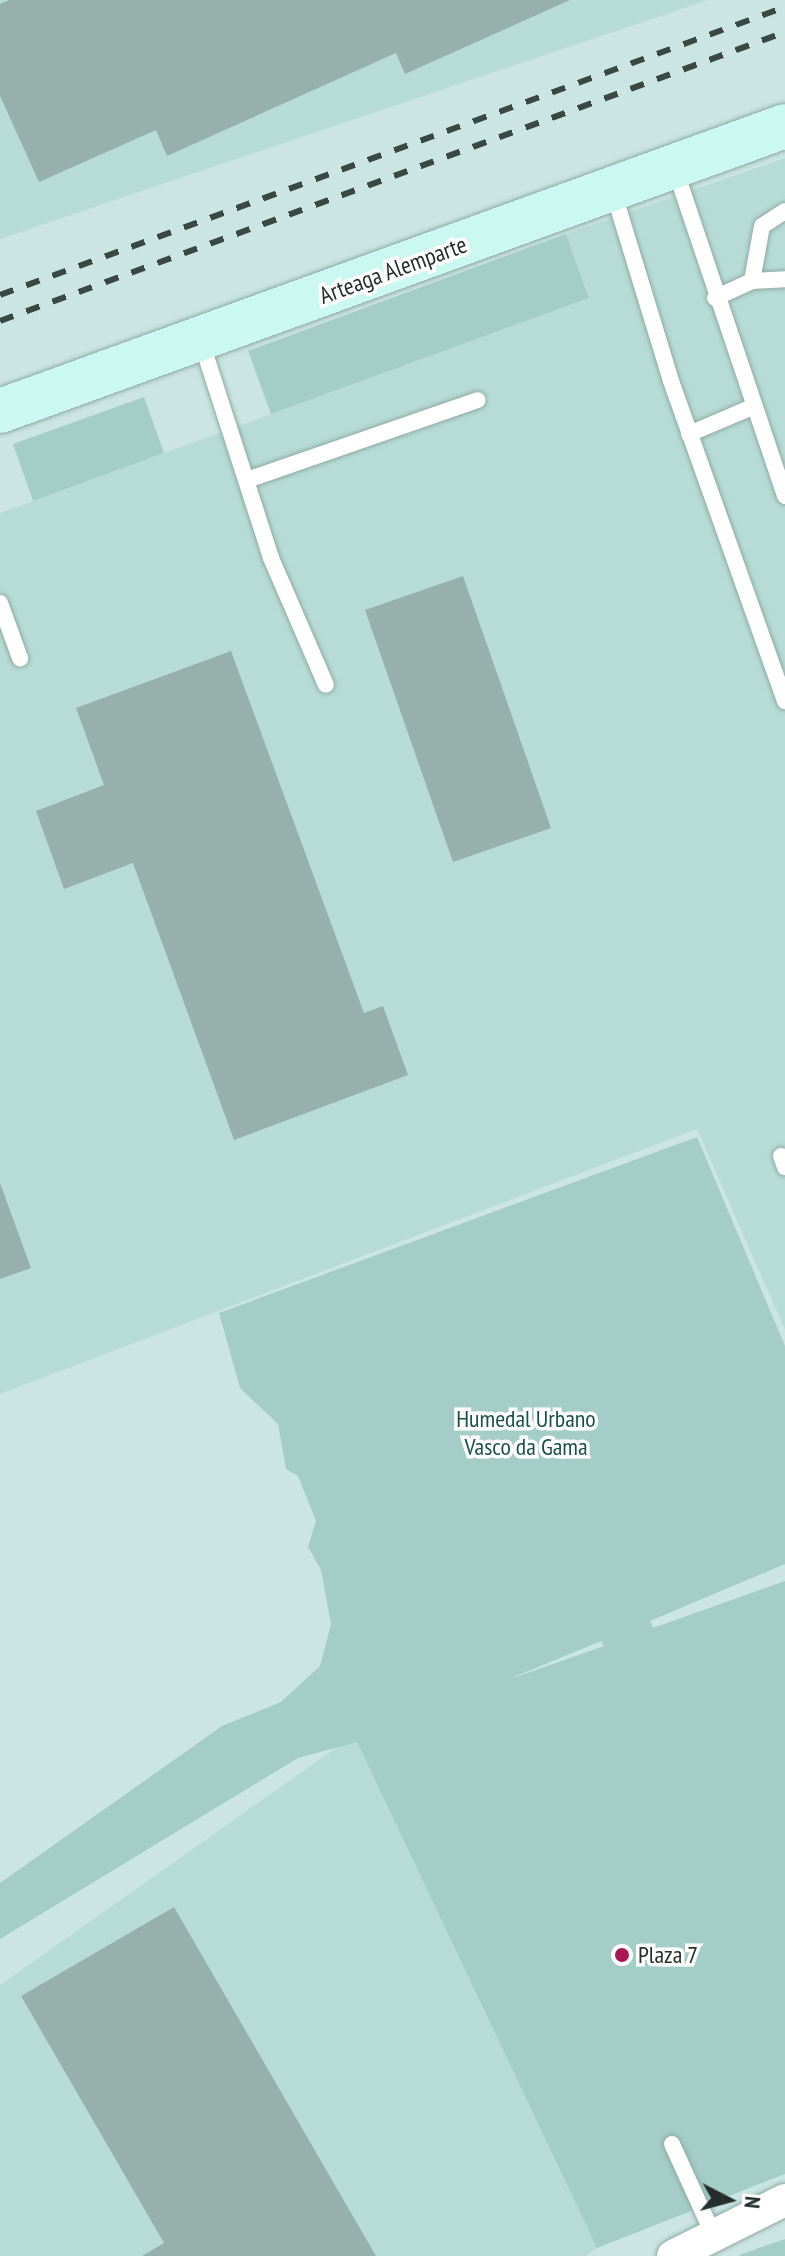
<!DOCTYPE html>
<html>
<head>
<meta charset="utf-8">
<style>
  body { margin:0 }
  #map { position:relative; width:785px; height:2256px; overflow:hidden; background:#cbe6e2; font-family:"PT Sans Narrow",sans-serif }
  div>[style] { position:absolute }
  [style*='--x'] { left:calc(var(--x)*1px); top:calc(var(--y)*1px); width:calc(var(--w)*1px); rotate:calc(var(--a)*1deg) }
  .built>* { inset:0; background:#b7dcd6 }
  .green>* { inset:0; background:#a3cdc6 }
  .building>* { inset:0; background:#96b1ac }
  .roads { filter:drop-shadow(0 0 2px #8faaa5) drop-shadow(0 0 2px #8faaa5) }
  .lane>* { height:16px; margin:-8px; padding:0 8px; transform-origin:8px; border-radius:8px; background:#fff }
  .street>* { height:32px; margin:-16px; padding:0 16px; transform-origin:16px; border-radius:16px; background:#fff }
  .secondary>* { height:44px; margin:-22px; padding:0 22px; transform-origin:22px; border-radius:22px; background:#ccf8f2 }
  .rail>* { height:6px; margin-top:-3px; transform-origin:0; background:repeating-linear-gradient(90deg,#3a4845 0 14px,transparent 0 28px) }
  .dots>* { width:22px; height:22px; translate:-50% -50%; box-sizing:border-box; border:4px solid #fff; border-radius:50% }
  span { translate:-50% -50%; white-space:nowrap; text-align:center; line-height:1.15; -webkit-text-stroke:7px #fff; paint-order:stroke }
  .street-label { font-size:24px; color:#242f2d }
  .park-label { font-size:24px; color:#19514a }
  .poi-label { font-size:24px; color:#242f2d }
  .left { translate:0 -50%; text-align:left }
  .north { position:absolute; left:689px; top:2160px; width:80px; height:80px; -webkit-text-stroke:6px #fff; paint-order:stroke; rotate:96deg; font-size:22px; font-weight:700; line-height:32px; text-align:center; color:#242f2d }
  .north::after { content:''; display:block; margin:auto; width:28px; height:36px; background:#242f2d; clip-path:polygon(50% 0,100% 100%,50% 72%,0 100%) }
</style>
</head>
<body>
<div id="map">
  <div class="built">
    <div style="clip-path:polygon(0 0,708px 0,0 239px)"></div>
    <div style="clip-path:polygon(785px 158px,785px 1330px,697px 1129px,0 1394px,0 513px,589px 298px,566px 234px)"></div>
    <div style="clip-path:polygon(354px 1735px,597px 2248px,586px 2256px,0 2256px,0 1985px)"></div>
  </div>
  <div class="green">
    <div style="clip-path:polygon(566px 234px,589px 298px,271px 414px,248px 351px)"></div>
    <div style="clip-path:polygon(144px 397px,164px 453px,33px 501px,13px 444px)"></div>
    <div style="clip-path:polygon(evenodd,697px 1137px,785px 1346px,785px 1564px,650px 1621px,653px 1628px,785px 1581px,785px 2174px,597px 2248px,357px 1742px,298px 1758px,0 1939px,0 1883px,222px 1726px,281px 1702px,320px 1666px,331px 1624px,321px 1570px,308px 1547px,316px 1521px,298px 1476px,286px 1469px,278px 1424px,240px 1388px,219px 1313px,697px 1137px,601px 1641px,604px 1646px,513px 1678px,514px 1677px,601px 1641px)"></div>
    <div style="clip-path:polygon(785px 2239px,785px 2256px,739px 2256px,742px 2254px)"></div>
  </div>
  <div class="building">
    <div style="clip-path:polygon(9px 0,570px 0,405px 74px,396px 53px,167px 156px,156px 130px,39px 182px,0 96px,0 4px)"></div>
    <div style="clip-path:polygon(463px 576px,551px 828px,453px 862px,365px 610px)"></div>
    <div style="clip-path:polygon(231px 651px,364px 1013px,383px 1006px,408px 1075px,234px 1140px,133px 863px,64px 889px,36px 811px,104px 785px,76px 708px)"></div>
    <div style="clip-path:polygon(0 1183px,31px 1268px,0 1279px)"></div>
    <div style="clip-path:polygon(174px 1907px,376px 2256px,142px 2256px,164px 2243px,21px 1996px)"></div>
  </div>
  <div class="roads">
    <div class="lane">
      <div style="--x:675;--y:169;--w:345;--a:71.4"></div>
      <div style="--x:613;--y:191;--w:199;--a:73"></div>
      <div style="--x:671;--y:381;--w:340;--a:70.4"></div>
      <div style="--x:752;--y:281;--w:56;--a:-79.7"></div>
      <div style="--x:762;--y:226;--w:27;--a:-33"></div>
      <div style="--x:715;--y:298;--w:41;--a:-24.7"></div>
      <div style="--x:752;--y:281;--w:33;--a:-3"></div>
      <div style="--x:201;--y:341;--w:228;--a:72.1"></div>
      <div style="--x:271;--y:558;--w:138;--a:66.6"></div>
      <div style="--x:689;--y:434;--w:66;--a:-23.1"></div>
      <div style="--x:247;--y:480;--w:244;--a:-19.1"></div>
      <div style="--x:0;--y:603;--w:59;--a:70"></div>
      <div style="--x:781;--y:1156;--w:12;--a:70"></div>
      <div style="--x:672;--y:2144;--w:99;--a:65.5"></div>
    </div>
    <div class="street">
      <div style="--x:673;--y:2256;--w:125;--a:-26.6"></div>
    </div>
    <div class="secondary">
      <div style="--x:0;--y:411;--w:835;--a:-19.95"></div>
    </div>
  </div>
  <div class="rail">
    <div style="--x:0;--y:295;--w:836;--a:-20.15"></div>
    <div style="--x:0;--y:321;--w:837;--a:-20.21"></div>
  </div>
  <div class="dots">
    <div style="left:622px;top:1955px;background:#a91853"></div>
  </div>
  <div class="street-label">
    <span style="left:393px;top:270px;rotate:-20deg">Arteaga Alemparte</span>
  </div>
  <div class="park-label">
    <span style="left:526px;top:1433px">Humedal Urbano<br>Vasco da Gama</span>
  </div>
  <div class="poi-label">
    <span class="left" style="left:638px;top:1955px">Plaza 7</span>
  </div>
  <div class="north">N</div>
</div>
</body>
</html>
